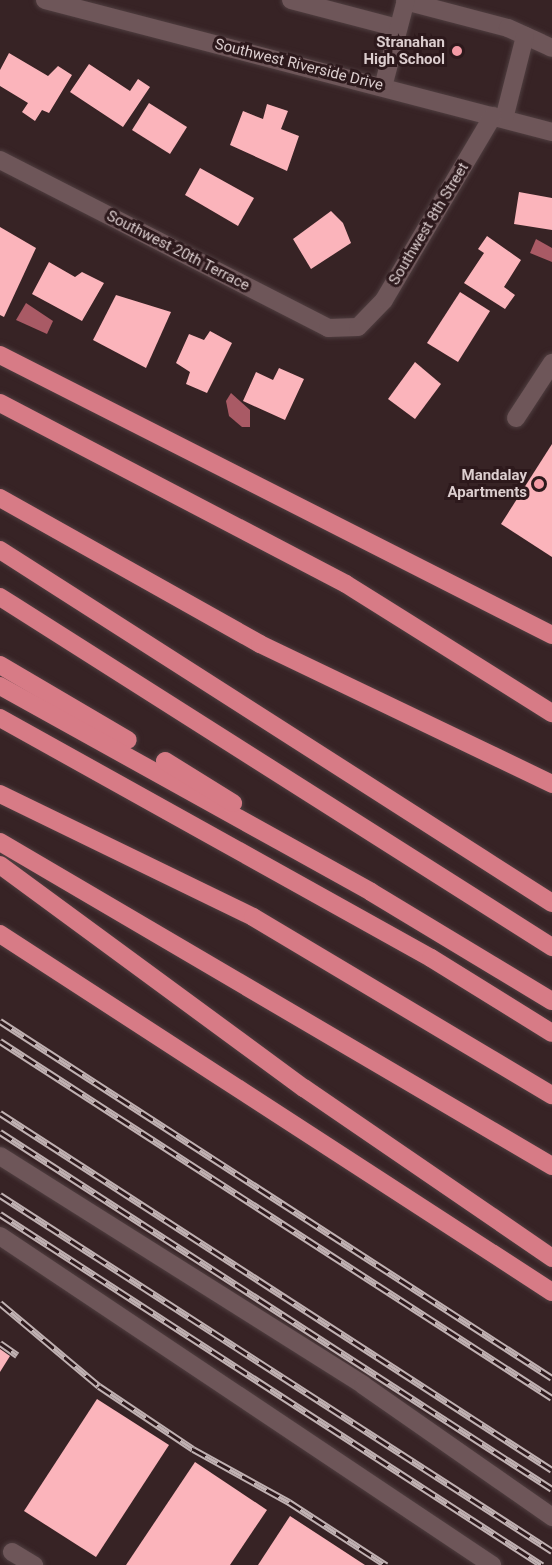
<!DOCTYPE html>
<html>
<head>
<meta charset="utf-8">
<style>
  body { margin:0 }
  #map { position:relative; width:552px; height:1565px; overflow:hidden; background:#372325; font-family:Roboto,sans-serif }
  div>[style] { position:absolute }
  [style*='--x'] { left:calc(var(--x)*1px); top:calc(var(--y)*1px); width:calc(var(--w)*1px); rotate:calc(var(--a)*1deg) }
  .water>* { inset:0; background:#a95a65 }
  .building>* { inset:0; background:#fbb4bb }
  .roads { filter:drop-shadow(0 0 2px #4f3e40) drop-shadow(0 0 2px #4f3e40) }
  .minor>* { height:18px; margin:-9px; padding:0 9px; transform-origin:9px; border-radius:9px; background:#6e5659 }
  .highway>* { height:18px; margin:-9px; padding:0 9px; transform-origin:9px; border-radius:9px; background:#d77b86 }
  .rail>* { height:7px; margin-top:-3.5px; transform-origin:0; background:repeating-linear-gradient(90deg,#2d191c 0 14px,#c0b1b2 0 28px); box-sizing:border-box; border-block:2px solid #c0b1b2 }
  .dots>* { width:16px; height:16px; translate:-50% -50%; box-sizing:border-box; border:3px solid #2d191c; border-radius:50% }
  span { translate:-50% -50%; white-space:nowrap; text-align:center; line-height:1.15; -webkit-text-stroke:6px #2d191c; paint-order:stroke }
  .poi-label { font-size:15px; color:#dccecf; font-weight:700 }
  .right { translate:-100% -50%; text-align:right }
  .street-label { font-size:15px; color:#dccecf }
</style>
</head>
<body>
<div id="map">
  <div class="water">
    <div style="clip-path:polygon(536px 239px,552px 248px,552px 262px,530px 253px)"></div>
    <div style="clip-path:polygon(26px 303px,53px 321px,47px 334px,16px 320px)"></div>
    <div style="clip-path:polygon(231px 393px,250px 410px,250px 427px,242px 427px,229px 416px,226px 401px)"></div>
  </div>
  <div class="building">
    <div style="clip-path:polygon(9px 53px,48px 76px,58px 66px,72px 75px,49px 113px,42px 110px,35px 121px,22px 112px,28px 103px,0 86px,0 70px)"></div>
    <div style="clip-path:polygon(89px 64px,130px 91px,138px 79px,150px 87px,123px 127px,70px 92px)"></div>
    <div style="clip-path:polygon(149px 103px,187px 127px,170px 154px,132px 130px)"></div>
    <div style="clip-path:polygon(267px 104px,288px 111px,281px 129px,299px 136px,287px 171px,230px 145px,243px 111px,263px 119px)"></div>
    <div style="clip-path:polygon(200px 168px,254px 198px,238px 226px,185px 195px)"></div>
    <div style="clip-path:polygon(519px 192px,552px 198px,552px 230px,514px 224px)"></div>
    <div style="clip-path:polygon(331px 211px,343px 223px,351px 243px,311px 269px,293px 239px)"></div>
    <div style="clip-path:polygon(0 227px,36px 248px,4px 317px,0 315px)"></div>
    <div style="clip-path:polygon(487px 236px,521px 260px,504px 287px,515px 295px,505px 309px,464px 283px,484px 253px,478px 249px)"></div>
    <div style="clip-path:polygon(49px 262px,75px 277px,82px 272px,104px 283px,82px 321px,32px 294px)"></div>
    <div style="clip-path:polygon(460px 292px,490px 311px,458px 362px,427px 343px)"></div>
    <div style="clip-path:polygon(116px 295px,171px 312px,146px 368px,93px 340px)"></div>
    <div style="clip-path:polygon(210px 331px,232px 343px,207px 393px,186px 384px,190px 372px,176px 363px,189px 334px,204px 340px)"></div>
    <div style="clip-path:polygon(415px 362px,441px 384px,415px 419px,388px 399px)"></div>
    <div style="clip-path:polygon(279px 368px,304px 379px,285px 420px,243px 401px,256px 372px,273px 380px)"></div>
    <div style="clip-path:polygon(552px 444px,552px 557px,501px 524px)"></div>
    <div style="clip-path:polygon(0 1349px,10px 1356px,0 1372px)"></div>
    <div style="clip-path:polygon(97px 1399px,169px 1445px,96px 1557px,24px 1511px)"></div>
    <div style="clip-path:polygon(195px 1462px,267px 1510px,230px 1565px,126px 1565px)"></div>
    <div style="clip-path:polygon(290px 1516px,365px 1565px,258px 1565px)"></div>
  </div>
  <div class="roads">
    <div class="minor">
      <div style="--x:45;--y:0;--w:524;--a:14.59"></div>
      <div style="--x:291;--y:0;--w:111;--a:14.7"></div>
      <div style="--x:405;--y:1;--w:106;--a:14.7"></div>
      <div style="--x:508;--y:28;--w:48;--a:24.4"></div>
      <div style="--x:383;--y:87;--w:90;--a:-75.2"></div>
      <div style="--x:504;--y:119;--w:86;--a:-75.8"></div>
      <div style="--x:0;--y:160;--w:369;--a:27.1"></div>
      <div style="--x:328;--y:328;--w:30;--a:-2"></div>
      <div style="--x:358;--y:327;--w:37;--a:-46"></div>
      <div style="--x:384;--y:300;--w:214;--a:-59.4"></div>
      <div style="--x:516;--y:418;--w:66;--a:-56.8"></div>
      <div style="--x:0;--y:1156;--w:429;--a:32.2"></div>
      <div style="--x:363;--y:1385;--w:231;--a:34.9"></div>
      <div style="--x:0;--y:1236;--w:592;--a:33.77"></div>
      <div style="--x:12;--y:1552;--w:26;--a:31"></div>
    </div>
    <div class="highway">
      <div style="--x:0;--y:355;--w:619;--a:26.9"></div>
      <div style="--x:0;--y:403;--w:390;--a:27.6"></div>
      <div style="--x:346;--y:584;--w:243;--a:32.1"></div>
      <div style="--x:0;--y:498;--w:298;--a:29.3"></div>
      <div style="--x:260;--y:644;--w:324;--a:25.6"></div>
      <div style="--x:0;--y:550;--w:655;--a:32.6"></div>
      <div style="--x:0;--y:597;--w:654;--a:32.38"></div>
      <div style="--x:0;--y:665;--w:148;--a:30.4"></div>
      <div style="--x:0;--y:686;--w:424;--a:29"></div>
      <div style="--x:371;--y:892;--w:211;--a:31.1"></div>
      <div style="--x:0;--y:718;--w:493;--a:29.1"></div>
      <div style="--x:431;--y:958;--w:142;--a:31.8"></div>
      <div style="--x:165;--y:761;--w:80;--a:31.7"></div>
      <div style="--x:0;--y:794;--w:281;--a:25.9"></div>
      <div style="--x:253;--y:917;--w:348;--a:30.8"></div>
      <div style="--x:0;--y:842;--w:640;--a:30.41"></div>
      <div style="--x:0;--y:865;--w:377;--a:36.3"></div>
      <div style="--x:304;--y:1088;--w:301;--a:34.4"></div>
      <div style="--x:0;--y:934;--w:658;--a:32.97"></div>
    </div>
  </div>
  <div class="rail">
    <div style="--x:0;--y:1021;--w:657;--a:32.89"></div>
    <div style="--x:0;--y:1041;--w:657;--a:32.89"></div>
    <div style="--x:0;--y:1113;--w:657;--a:32.89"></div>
    <div style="--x:0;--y:1132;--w:657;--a:32.89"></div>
    <div style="--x:0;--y:1195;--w:657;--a:32.82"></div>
    <div style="--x:0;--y:1214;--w:646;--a:32.93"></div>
    <div style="--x:0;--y:1303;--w:129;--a:40"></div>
    <div style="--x:99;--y:1386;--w:113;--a:33.8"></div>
    <div style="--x:193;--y:1449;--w:110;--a:28.9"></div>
    <div style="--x:289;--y:1502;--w:116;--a:33"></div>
    <div style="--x:0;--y:1343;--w:21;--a:35"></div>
  </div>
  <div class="dots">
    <div style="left:457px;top:51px;background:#f49aa5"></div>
    <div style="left:539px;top:484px;background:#f49aa5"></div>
  </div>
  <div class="poi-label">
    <span class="right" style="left:445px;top:51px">Stranahan<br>High School</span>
    <span class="right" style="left:527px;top:484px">Mandalay<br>Apartments</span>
  </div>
  <div class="street-label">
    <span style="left:299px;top:65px;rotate:14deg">Southwest Riverside Drive</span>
    <span style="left:429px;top:224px;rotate:-59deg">Southwest 8th Street</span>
    <span style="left:178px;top:251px;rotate:27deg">Southwest 20th Terrace</span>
  </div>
</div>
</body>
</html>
